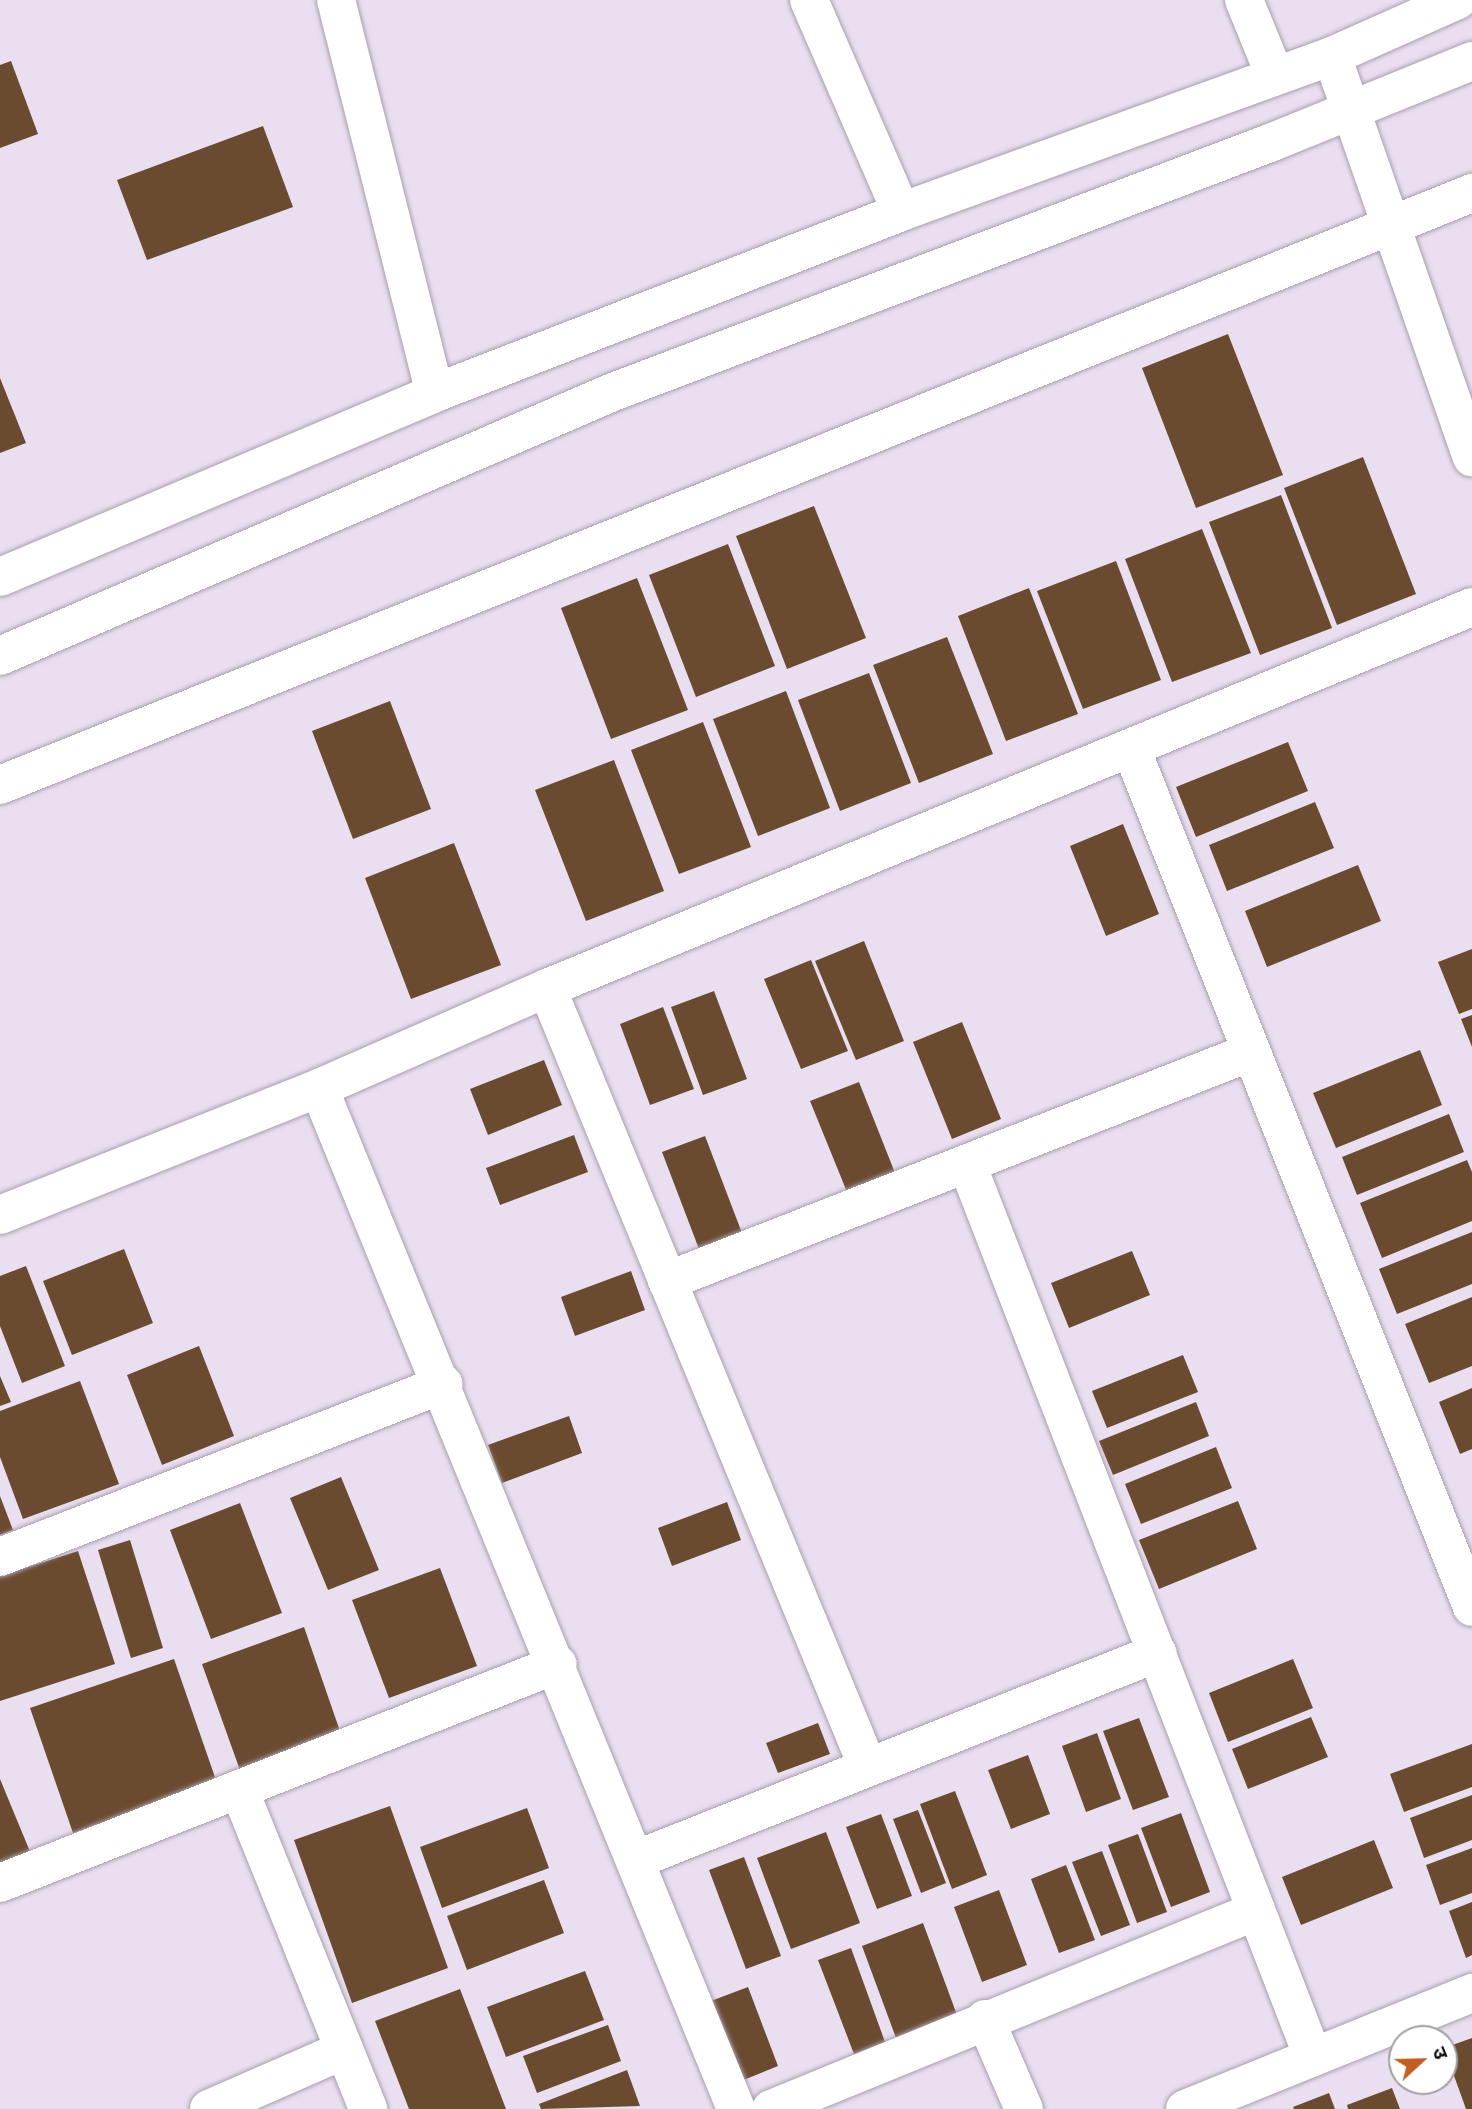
<!DOCTYPE html>
<html>
<head>
<meta charset="utf-8">
<style>
  body { margin:0 }
  #map { position:relative; width:1472px; height:2109px; overflow:hidden; background:#eadff0; font-family:"Public Sans","Noto Sans Devanagari",sans-serif }
  div>[style] { position:absolute }
  [style*='--x'] { left:calc(var(--x)*1px); top:calc(var(--y)*1px); width:calc(var(--w)*1px); rotate:calc(var(--a)*1deg) }
  .building>* { inset:0; background:#6b4b30 }
  .roads { filter:drop-shadow(0 0 2px #a89eae) drop-shadow(0 0 2px #a89eae) }
  .minor>* { height:38px; margin:-19px; padding:0 19px; transform-origin:19px; border-radius:19px; background:#fff }
  span { translate:-50% -50%; white-space:nowrap; text-align:center; line-height:1.15; -webkit-text-stroke:7px #fff; paint-order:stroke }
  .north { position:absolute; left:1388px; top:2025px; width:70px; height:70px; box-sizing:border-box; background:#fff; border:2px solid #a19fa1; border-radius:50%; rotate:68deg; font-size:19px; font-weight:700; line-height:28px; text-align:center; color:#130f15 }
  .north::after { content:''; display:block; margin:auto; width:24px; height:32px; background:#c05e23; clip-path:polygon(50% 0,100% 100%,50% 72%,0 100%) }
</style>
</head>
<body>
<div id="map">
  <div class="building">
    <div style="clip-path:polygon(11px 61px,38px 134px,0 148px,0 65px)"></div>
    <div style="clip-path:polygon(263px 126px,293px 207px,147px 260px,117px 180px)"></div>
    <div style="clip-path:polygon(1228px 334px,1283px 475px,1196px 508px,1142px 368px)"></div>
    <div style="clip-path:polygon(0 378px,26px 443px,0 453px)"></div>
    <div style="clip-path:polygon(1363px 457px,1416px 594px,1337px 625px,1284px 488px)"></div>
    <div style="clip-path:polygon(1281px 495px,1332px 628px,1260px 655px,1209px 522px)"></div>
    <div style="clip-path:polygon(814px 506px,866px 638px,787px 669px,736px 536px)"></div>
    <div style="clip-path:polygon(1202px 529px,1251px 653px,1172px 682px,1125px 559px)"></div>
    <div style="clip-path:polygon(728px 544px,775px 666px,696px 697px,649px 575px)"></div>
    <div style="clip-path:polygon(1116px 561px,1161px 680px,1083px 709px,1037px 591px)"></div>
    <div style="clip-path:polygon(637px 578px,688px 710px,611px 739px,561px 608px)"></div>
    <div style="clip-path:polygon(1029px 588px,1078px 714px,1006px 741px,958px 616px)"></div>
    <div style="clip-path:polygon(947px 637px,993px 754px,919px 783px,873px 665px)"></div>
    <div style="clip-path:polygon(869px 673px,911px 783px,840px 811px,798px 700px)"></div>
    <div style="clip-path:polygon(786px 691px,830px 808px,758px 836px,713px 719px)"></div>
    <div style="clip-path:polygon(390px 701px,431px 809px,353px 839px,312px 731px)"></div>
    <div style="clip-path:polygon(703px 722px,751px 847px,679px 874px,631px 750px)"></div>
    <div style="clip-path:polygon(1288px 742px,1308px 791px,1196px 837px,1176px 787px)"></div>
    <div style="clip-path:polygon(614px 760px,664px 891px,586px 921px,535px 790px)"></div>
    <div style="clip-path:polygon(1315px 802px,1334px 848px,1227px 891px,1209px 845px)"></div>
    <div style="clip-path:polygon(1123px 824px,1159px 914px,1106px 936px,1070px 846px)"></div>
    <div style="clip-path:polygon(454px 843px,501px 965px,411px 999px,365px 878px)"></div>
    <div style="clip-path:polygon(1358px 865px,1381px 921px,1267px 967px,1245px 911px)"></div>
    <div style="clip-path:polygon(864px 941px,904px 1041px,856px 1060px,815px 961px)"></div>
    <div style="clip-path:polygon(1472px 949px,1472px 1009px,1459px 1014px,1438px 962px)"></div>
    <div style="clip-path:polygon(811px 960px,848px 1051px,801px 1069px,764px 979px)"></div>
    <div style="clip-path:polygon(714px 991px,747px 1079px,703px 1095px,671px 1007px)"></div>
    <div style="clip-path:polygon(663px 1007px,694px 1089px,650px 1105px,620px 1024px)"></div>
    <div style="clip-path:polygon(1472px 1015px,1472px 1047px,1461px 1019px)"></div>
    <div style="clip-path:polygon(962px 1022px,1001px 1119px,952px 1139px,913px 1042px)"></div>
    <div style="clip-path:polygon(1420px 1050px,1442px 1105px,1336px 1148px,1313px 1093px)"></div>
    <div style="clip-path:polygon(544px 1060px,562px 1105px,488px 1135px,470px 1089px)"></div>
    <div style="clip-path:polygon(859px 1082px,897px 1178px,849px 1197px,810px 1101px)"></div>
    <div style="clip-path:polygon(1449px 1114px,1464px 1152px,1357px 1195px,1342px 1157px)"></div>
    <div style="clip-path:polygon(574px 1135px,588px 1172px,500px 1205px,486px 1168px)"></div>
    <div style="clip-path:polygon(705px 1136px,742px 1233px,699px 1249px,662px 1152px)"></div>
    <div style="clip-path:polygon(1467px 1160px,1472px 1172px,1472px 1221px,1382px 1258px,1360px 1203px)"></div>
    <div style="clip-path:polygon(1472px 1232px,1472px 1284px,1397px 1314px,1379px 1269px)"></div>
    <div style="clip-path:polygon(124px 1249px,153px 1323px,72px 1355px,43px 1281px)"></div>
    <div style="clip-path:polygon(1132px 1251px,1150px 1295px,1069px 1328px,1051px 1283px)"></div>
    <div style="clip-path:polygon(26px 1266px,65px 1366px,22px 1383px,0 1326px,0 1276px)"></div>
    <div style="clip-path:polygon(631px 1271px,645px 1310px,575px 1336px,561px 1297px)"></div>
    <div style="clip-path:polygon(1472px 1297px,1472px 1366px,1429px 1383px,1405px 1324px)"></div>
    <div style="clip-path:polygon(199px 1346px,234px 1436px,162px 1465px,127px 1375px)"></div>
    <div style="clip-path:polygon(1183px 1355px,1198px 1392px,1107px 1428px,1092px 1391px)"></div>
    <div style="clip-path:polygon(0 1376px,11px 1402px,0 1406px)"></div>
    <div style="clip-path:polygon(80px 1381px,119px 1484px,23px 1519px,0 1457px,0 1411px)"></div>
    <div style="clip-path:polygon(1472px 1388px,1472px 1449px,1460px 1454px,1439px 1402px)"></div>
    <div style="clip-path:polygon(1196px 1402px,1209px 1436px,1113px 1475px,1099px 1441px)"></div>
    <div style="clip-path:polygon(569px 1416px,582px 1453px,502px 1483px,488px 1445px)"></div>
    <div style="clip-path:polygon(1216px 1447px,1232px 1488px,1141px 1524px,1125px 1484px)"></div>
    <div style="clip-path:polygon(341px 1477px,379px 1570px,328px 1590px,290px 1498px)"></div>
    <div style="clip-path:polygon(0 1496px,13px 1530px,0 1535px)"></div>
    <div style="clip-path:polygon(1238px 1501px,1257px 1549px,1159px 1589px,1139px 1540px)"></div>
    <div style="clip-path:polygon(727px 1502px,741px 1540px,672px 1566px,658px 1528px)"></div>
    <div style="clip-path:polygon(240px 1503px,282px 1613px,211px 1639px,170px 1530px)"></div>
    <div style="clip-path:polygon(130px 1540px,163px 1648px,131px 1658px,98px 1550px)"></div>
    <div style="clip-path:polygon(78px 1551px,115px 1664px,0 1701px,0 1576px)"></div>
    <div style="clip-path:polygon(440px 1568px,477px 1666px,389px 1698px,352px 1600px)"></div>
    <div style="clip-path:polygon(304px 1627px,342px 1737px,241px 1773px,202px 1664px)"></div>
    <div style="clip-path:polygon(174px 1659px,217px 1783px,73px 1833px,30px 1708px)"></div>
    <div style="clip-path:polygon(1293px 1659px,1313px 1708px,1228px 1742px,1209px 1693px)"></div>
    <div style="clip-path:polygon(1311px 1717px,1328px 1757px,1248px 1789px,1232px 1749px)"></div>
    <div style="clip-path:polygon(1139px 1718px,1169px 1797px,1133px 1810px,1103px 1731px)"></div>
    <div style="clip-path:polygon(818px 1723px,830px 1754px,778px 1773px,766px 1743px)"></div>
    <div style="clip-path:polygon(1097px 1733px,1121px 1799px,1086px 1812px,1062px 1746px)"></div>
    <div style="clip-path:polygon(1472px 1744px,1472px 1787px,1404px 1812px,1390px 1774px)"></div>
    <div style="clip-path:polygon(1028px 1755px,1050px 1814px,1011px 1829px,988px 1770px)"></div>
    <div style="clip-path:polygon(0 1779px,31px 1854px,0 1866px)"></div>
    <div style="clip-path:polygon(955px 1791px,987px 1875px,952px 1889px,920px 1804px)"></div>
    <div style="clip-path:polygon(1472px 1795px,1472px 1840px,1424px 1858px,1410px 1818px)"></div>
    <div style="clip-path:polygon(390px 1806px,448px 1968px,352px 2003px,294px 1840px)"></div>
    <div style="clip-path:polygon(527px 1808px,549px 1868px,442px 1908px,420px 1847px)"></div>
    <div style="clip-path:polygon(918px 1810px,946px 1883px,921px 1893px,893px 1819px)"></div>
    <div style="clip-path:polygon(1181px 1813px,1210px 1892px,1171px 1907px,1141px 1828px)"></div>
    <div style="clip-path:polygon(881px 1814px,912px 1896px,877px 1909px,846px 1827px)"></div>
    <div style="clip-path:polygon(826px 1832px,860px 1923px,791px 1949px,757px 1858px)"></div>
    <div style="clip-path:polygon(1138px 1834px,1167px 1912px,1137px 1923px,1108px 1845px)"></div>
    <div style="clip-path:polygon(1374px 1840px,1393px 1888px,1301px 1925px,1282px 1877px)"></div>
    <div style="clip-path:polygon(1472px 1848px,1472px 1893px,1440px 1905px,1426px 1865px)"></div>
    <div style="clip-path:polygon(1102px 1851px,1130px 1925px,1101px 1936px,1072px 1862px)"></div>
    <div style="clip-path:polygon(744px 1857px,781px 1956px,746px 1969px,709px 1870px)"></div>
    <div style="clip-path:polygon(1066px 1865px,1095px 1940px,1059px 1953px,1031px 1879px)"></div>
    <div style="clip-path:polygon(544px 1880px,564px 1933px,467px 1970px,447px 1916px)"></div>
    <div style="clip-path:polygon(999px 1890px,1027px 1965px,982px 1982px,954px 1907px)"></div>
    <div style="clip-path:polygon(1472px 1902px,1472px 1955px,1466px 1958px,1449px 1911px)"></div>
    <div style="clip-path:polygon(923px 1923px,960px 2023px,899px 2046px,862px 1946px)"></div>
    <div style="clip-path:polygon(851px 1948px,885px 2042px,854px 2054px,818px 1960px)"></div>
    <div style="clip-path:polygon(585px 1971px,604px 2020px,506px 2057px,487px 2007px)"></div>
    <div style="clip-path:polygon(748px 1987px,778px 2066px,741px 2081px,711px 2001px)"></div>
    <div style="clip-path:polygon(460px 1989px,506px 2109px,409px 2109px,375px 2021px)"></div>
    <div style="clip-path:polygon(608px 2025px,621px 2061px,537px 2093px,523px 2056px)"></div>
    <div style="clip-path:polygon(1472px 2038px,1472px 2109px,1466px 2109px,1444px 2048px)"></div>
    <div style="clip-path:polygon(627px 2070px,640px 2106px,541px 2109px,539px 2104px)"></div>
    <div style="clip-path:polygon(1392px 2088px,1400px 2109px,1348px 2109px,1347px 2105px)"></div>
    <div style="clip-path:polygon(1329px 2093px,1335px 2109px,1294px 2109px,1293px 2107px)"></div>
  </div>
  <div class="roads">
    <div class="minor">
      <div style="--x:336;--y:0;--w:405;--a:75.9"></div>
      <div style="--x:809;--y:0;--w:231;--a:66.5"></div>
      <div style="--x:1244;--y:0;--w:82;--a:67.8"></div>
      <div style="--x:1332;--y:56;--w:425;--a:70.8"></div>
      <div style="--x:0;--y:577;--w:472;--a:-22.9"></div>
      <div style="--x:435;--y:393;--w:500;--a:-21.2"></div>
      <div style="--x:901;--y:212;--w:458;--a:-19.9"></div>
      <div style="--x:1332;--y:56;--w:138;--a:-24"></div>
      <div style="--x:0;--y:656;--w:667;--a:-23.3"></div>
      <div style="--x:613;--y:392;--w:703;--a:-20.76"></div>
      <div style="--x:1270;--y:143;--w:218;--a:-22.1"></div>
      <div style="--x:1131;--y:748;--w:924;--a:68.35"></div>
      <div style="--x:0;--y:785;--w:1587;--a:-21.91"></div>
      <div style="--x:547;--y:988;--w:840;--a:67.62"></div>
      <div style="--x:319;--y:1088;--w:1103;--a:67.78"></div>
      <div style="--x:967;--y:1164;--w:958;--a:68.82"></div>
      <div style="--x:0;--y:1215;--w:343;--a:-21.7"></div>
      <div style="--x:319;--y:1088;--w:249;--a:-23.7"></div>
      <div style="--x:547;--y:988;--w:1000;--a:-22.39"></div>
      <div style="--x:667;--y:1281;--w:627;--a:-21.41"></div>
      <div style="--x:0;--y:1557;--w:476;--a:-21.3"></div>
      <div style="--x:239;--y:1789;--w:345;--a:68"></div>
      <div style="--x:635;--y:1860;--w:562;--a:-21.63"></div>
      <div style="--x:0;--y:1883;--w:599;--a:-21.43"></div>
      <div style="--x:985;--y:2019;--w:98;--a:66.6"></div>
      <div style="--x:209;--y:2109;--w:147;--a:-23.6"></div>
      <div style="--x:771;--y:2109;--w:524;--a:-22.21"></div>
      <div style="--x:1185;--y:2109;--w:310;--a:-22"></div>
    </div>
  </div>
  <div class="north">उ</div>
</div>
</body>
</html>
